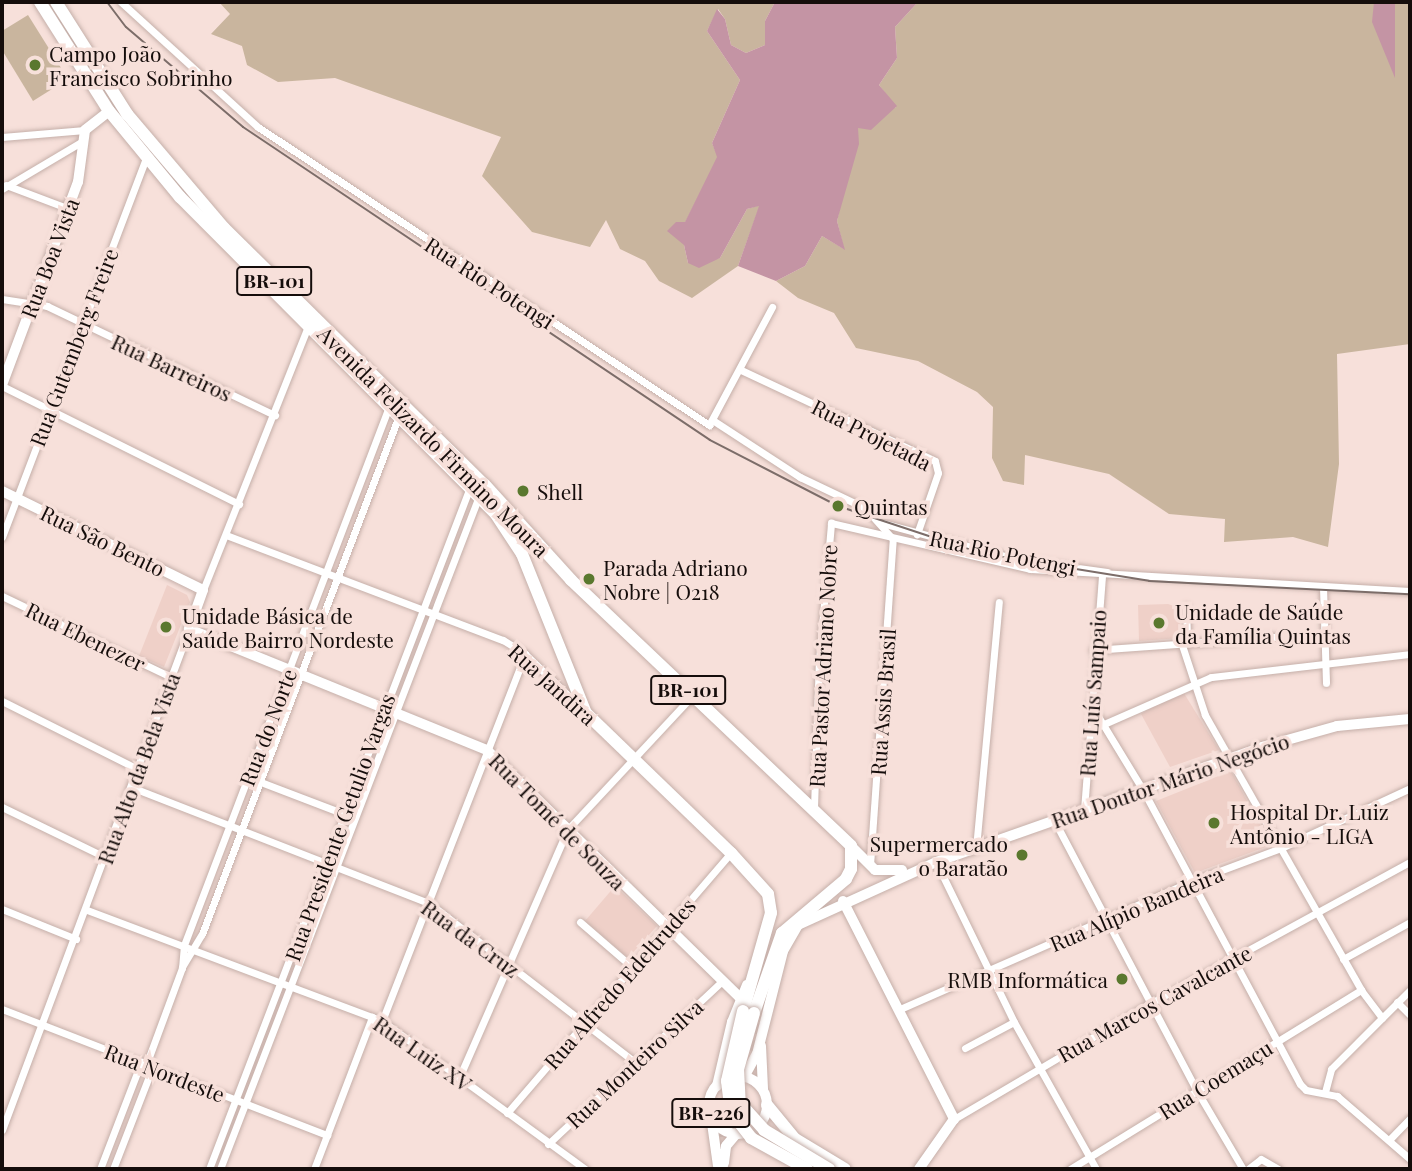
<!DOCTYPE html>
<html>
<head>
<meta charset="utf-8">
<style>
  body { margin:0 }
  #map { position:relative; width:1412px; height:1171px; overflow:hidden; background:#f7e0da; font-family:"Playfair Display",serif }
  div>[style] { position:absolute }
  [style*='--x'] { left:calc(var(--x)*1px); top:calc(var(--y)*1px); width:calc(var(--w)*1px); rotate:calc(var(--a)*1deg) }
  .built>* { inset:0; background:#efd0c8 }
  .green>* { inset:0; background:#c9b59e }
  .water>* { inset:0; background:#c494a4 }
  .highway-tunnel>* { height:12px; margin-top:-6px; transform-origin:0; background:repeating-linear-gradient(90deg,#d5c0bb 0 12px,transparent 0 18px) }
  .roads { filter:drop-shadow(0 0 2px #c5afa9) drop-shadow(0 0 2px #c5afa9) }
  .street>* { height:7px; margin:-3.5px; padding:0 3.5px; transform-origin:3.5px; border-radius:3.5px; background:#fff }
  .secondary>* { height:10px; margin:-5px; padding:0 5px; transform-origin:5px; border-radius:5px; background:#fff }
  .primary>* { height:10px; margin:-5px; padding:0 5px; transform-origin:5px; border-radius:5px; background:#fff }
  .primary>.ring { margin:-5px; padding:0; box-sizing:content-box; background:none; border:10px solid #fff; border-radius:50% }
  .highway>* { height:12px; margin:-6px; padding:0 6px; transform-origin:6px; border-radius:6px; background:#fff }
  .tram>* { height:2px; margin:-1px; padding:0 1px; transform-origin:1px; border-radius:1px; background:#7c6d69 }
  .bridges { filter:drop-shadow(0 0 2px #c5afa9) drop-shadow(0 0 2px #c5afa9) }
  .highway-bridge>* { height:12px; margin:-6px; padding:0 6px; transform-origin:6px; border-radius:6px; background:#fff }
  .dots>* { width:19px; height:19px; translate:-50% -50%; box-sizing:border-box; border:4px solid #f7e0da; border-radius:50% }
  span { translate:-50% -50%; white-space:nowrap; text-align:center; line-height:1.15; -webkit-text-stroke:7px #f7e0da; paint-order:stroke }
  .shield-label span { padding:2px 5px; background:#f7e0da; border:2px solid; border-radius:5px; -webkit-text-stroke-width:0 }
  .shield-label { font-size:19px; color:#150d0b; font-weight:700 }
  .poi-label { font-size:21px; color:#150d0b }
  .left { translate:0 -50%; text-align:left }
  .right { translate:-100% -50%; text-align:right }
  .street-label { font-size:21px; color:#150d0b }
  .frame { position:absolute; inset:0; border:4px solid #150d0b; pointer-events:none }
</style>
</head>
<body>
<div id="map">
  <div class="built">
    <div style="clip-path:polygon(167px 585px,187px 595px,190px 602px,164px 667px,139px 656px)"></div>
    <div style="clip-path:polygon(1168px 604px,1180px 608px,1180px 638px,1139px 641px,1138px 605px)"></div>
    <div style="clip-path:polygon(1182px 690px,1219px 750px,1170px 767px,1141px 714px)"></div>
    <div style="clip-path:polygon(1231px 771px,1271px 845px,1195px 873px,1156px 801px)"></div>
    <div style="clip-path:polygon(615px 886px,657px 926px,628px 958px,585px 921px)"></div>
  </div>
  <div class="green">
    <div style="clip-path:polygon(219px 2px,775px 2px,765px 21px,765px 45px,746px 53px,731px 45px,725px 19px,718px 9px,707px 31px,740px 80px,712px 143px,718px 157px,685px 223px,684px 245px,688px 263px,720px 258px,747px 209px,760px 205px,738px 266px,692px 298px,659px 281px,645px 261px,620px 249px,606px 220px,590px 247px,532px 232px,482px 176px,501px 137px,335px 78px,278px 82px,247px 65px,242px 46px,211px 34px,230px 14px)"></div>
    <div style="clip-path:polygon(918px 2px,1376px 2px,1395px 75px,1395px 2px,1410px 2px,1410px 344px,1337px 354px,1339px 464px,1328px 547px,1293px 537px,1224px 542px,1225px 519px,1169px 514px,1109px 474px,1025px 455px,1024px 485px,1003px 481px,992px 458px,993px 407px,977px 392px,918px 361px,856px 348px,834px 313px,798px 298px,776px 281px,805px 266px,822px 236px,844px 249px,837px 221px,858px 127px,896px 107px,879px 85px,897px 58px,895px 27px)"></div>
    <div style="clip-path:polygon(28px 15px,68px 79px,33px 101px,2px 50px,2px 31px)"></div>
  </div>
  <div class="water">
    <div style="clip-path:polygon(775px 2px,918px 2px,895px 27px,897px 58px,879px 85px,897px 106px,871px 130px,858px 128px,859px 144px,837px 221px,845px 250px,822px 236px,805px 266px,776px 281px,738px 266px,759px 206px,747px 209px,720px 258px,699px 268px,688px 263px,684px 245px,667px 231px,676px 222px,685px 222px,717px 157px,712px 143px,740px 80px,707px 31px,717px 9px,725px 19px,731px 45px,746px 53px,765px 45px,765px 21px)"></div>
    <div style="clip-path:polygon(1374px 2px,1395px 2px,1395px 78px,1372px 22px)"></div>
  </div>
  <div class="highway-tunnel">
    <div style="--x:749;--y:1051;--w:55;--a:-73.2"></div>
    <div style="--x:721;--y:1155;--w:55;--a:-79.5"></div>
  </div>
  <div class="roads">
    <div class="street">
      <div style="--x:121;--y:2;--w:185;--a:42.4"></div>
      <div style="--x:258;--y:127;--w:541;--a:33.45"></div>
      <div style="--x:709;--y:425;--w:134;--a:-61.9"></div>
      <div style="--x:2;--y:137;--w:83;--a:-4.8"></div>
      <div style="--x:6;--y:185;--w:65;--a:20.7"></div>
      <div style="--x:2;--y:189;--w:92;--a:-30.7"></div>
      <div style="--x:2;--y:299;--w:46;--a:8.8"></div>
      <div style="--x:47;--y:306;--w:253;--a:25.6"></div>
      <div style="--x:741;--y:370;--w:214;--a:25.1"></div>
      <div style="--x:935;--y:461;--w:12;--a:76"></div>
      <div style="--x:938;--y:473;--w:65;--a:109"></div>
      <div style="--x:2;--y:386;--w:265;--a:26.5"></div>
      <div style="--x:714;--y:421;--w:103;--a:33.1"></div>
      <div style="--x:800;--y:477;--w:72;--a:25.5"></div>
      <div style="--x:865;--y:508;--w:40;--a:48"></div>
      <div style="--x:882;--y:523;--w:143;--a:15"></div>
      <div style="--x:1020;--y:560;--w:88;--a:7.9"></div>
      <div style="--x:226;--y:535;--w:296;--a:20.8"></div>
      <div style="--x:503;--y:640;--w:26;--a:32"></div>
      <div style="--x:525;--y:654;--w:76;--a:43.9"></div>
      <div style="--x:2;--y:537;--w:406;--a:-69.2"></div>
      <div style="--x:1323;--y:587;--w:96;--a:88.2"></div>
      <div style="--x:203;--y:590;--w:282;--a:-68.3"></div>
      <div style="--x:2;--y:596;--w:187;--a:25.6"></div>
      <div style="--x:1186;--y:607;--w:35;--a:88"></div>
      <div style="--x:1181;--y:642;--w:77;--a:71.8"></div>
      <div style="--x:1205;--y:715;--w:316;--a:60.4"></div>
      <div style="--x:1361;--y:990;--w:35;--a:53"></div>
      <div style="--x:1093;--y:650;--w:182;--a:-4.1"></div>
      <div style="--x:2;--y:701;--w:152;--a:26.6"></div>
      <div style="--x:1090;--y:703;--w:102;--a:58.7"></div>
      <div style="--x:1143;--y:790;--w:333;--a:61.9"></div>
      <div style="--x:1300;--y:1084;--w:8;--a:45"></div>
      <div style="--x:1306;--y:1090;--w:32;--a:11"></div>
      <div style="--x:1337;--y:1096;--w:96;--a:40.8"></div>
      <div style="--x:1088;--y:731;--w:134;--a:-23.7"></div>
      <div style="--x:1211;--y:677;--w:200;--a:-6.6"></div>
      <div style="--x:258;--y:781;--w:90;--a:20.9"></div>
      <div style="--x:131;--y:787;--w:320;--a:21.3"></div>
      <div style="--x:429;--y:903;--w:260;--a:37.7"></div>
      <div style="--x:2;--y:807;--w:114;--a:25.9"></div>
      <div style="--x:814;--y:808;--w:147;--a:-88.1"></div>
      <div style="--x:819;--y:661;--w:139;--a:-85"></div>
      <div style="--x:831;--y:523;--w:204;--a:13"></div>
      <div style="--x:1030;--y:569;--w:381;--a:3.3"></div>
      <div style="--x:1084;--y:810;--w:235;--a:-85.6"></div>
      <div style="--x:1054;--y:820;--w:306;--a:62.2"></div>
      <div style="--x:1197;--y:1091;--w:91;--a:59.5"></div>
      <div style="--x:976;--y:848;--w:247;--a:-84.7"></div>
      <div style="--x:936;--y:862;--w:178;--a:64"></div>
      <div style="--x:1014;--y:1022;--w:168;--a:60.8"></div>
      <div style="--x:870;--y:865;--w:327;--a:-86"></div>
      <div style="--x:2;--y:909;--w:80;--a:22.1"></div>
      <div style="--x:87;--y:910;--w:315;--a:20.6"></div>
      <div style="--x:382;--y:1021;--w:251;--a:36.1"></div>
      <div style="--x:580;--y:922;--w:67;--a:40.8"></div>
      <div style="--x:1343;--y:959;--w:77;--a:-28.9"></div>
      <div style="--x:182;--y:967;--w:39;--a:-59"></div>
      <div style="--x:202;--y:934;--w:552;--a:-69.2"></div>
      <div style="--x:1397;--y:1002;--w:18;--a:45"></div>
      <div style="--x:2;--y:1009;--w:349;--a:21.2"></div>
      <div style="--x:900;--y:1009;--w:317;--a:-23.7"></div>
      <div style="--x:1190;--y:882;--w:97;--a:-20.5"></div>
      <div style="--x:1281;--y:848;--w:142;--a:-24.9"></div>
      <div style="--x:382;--y:1021;--w:394;--a:-68.7"></div>
      <div style="--x:965;--y:1048;--w:55;--a:-28"></div>
      <div style="--x:459;--y:1078;--w:272;--a:-66.4"></div>
      <div style="--x:568;--y:829;--w:183;--a:-47"></div>
      <div style="--x:1325;--y:1092;--w:24;--a:-75"></div>
      <div style="--x:1331;--y:1069;--w:112;--a:-45"></div>
      <div style="--x:507;--y:1113;--w:343;--a:-49.3"></div>
      <div style="--x:954;--y:1119;--w:229;--a:-30.5"></div>
      <div style="--x:1151;--y:1003;--w:295;--a:-28.6"></div>
      <div style="--x:2;--y:1130;--w:535;--a:-69.53"></div>
      <div style="--x:1390;--y:1139;--w:29;--a:-46"></div>
      <div style="--x:548;--y:1144;--w:237;--a:-43.1"></div>
      <div style="--x:100;--y:1169;--w:115;--a:-69"></div>
      <div style="--x:113;--y:1169;--w:100;--a:-68.8"></div>
      <div style="--x:149;--y:1076;--w:19;--a:-90"></div>
      <div style="--x:149;--y:1057;--w:95;--a:-69.7"></div>
      <div style="--x:182;--y:968;--w:23;--a:-85"></div>
      <div style="--x:184;--y:945;--w:574;--a:-69.16"></div>
      <div style="--x:209;--y:1169;--w:730;--a:-69.06"></div>
      <div style="--x:220;--y:1169;--w:721;--a:-68.95"></div>
      <div style="--x:314;--y:1169;--w:163;--a:-69.1"></div>
      <div style="--x:1070;--y:1169;--w:342;--a:-31.6"></div>
      <div style="--x:1248;--y:1169;--w:16;--a:-38"></div>
      <div style="--x:1261;--y:1159;--w:20;--a:30"></div>
    </div>
    <div class="secondary">
      <div style="--x:2;--y:385;--w:217;--a:-69.5"></div>
      <div style="--x:78;--y:182;--w:52;--a:-82.3"></div>
      <div style="--x:85;--y:130;--w:31;--a:-38"></div>
      <div style="--x:2;--y:491;--w:224;--a:26.2"></div>
      <div style="--x:203;--y:590;--w:41;--a:109.7"></div>
      <div style="--x:189;--y:629;--w:322;--a:22.1"></div>
      <div style="--x:487;--y:750;--w:354;--a:44.4"></div>
      <div style="--x:843;--y:901;--w:245;--a:63"></div>
      <div style="--x:954;--y:1119;--w:61;--a:125"></div>
    </div>
    <div class="primary">
      <div style="--x:851;--y:846;--w:34;--a:45"></div>
      <div style="--x:875;--y:870;--w:27;--a:0"></div>
      <div style="--x:761;--y:1046;--w:43;--a:87.3"></div>
      <div class="ring" style="left:709px;top:1076px;width:48px;height:48px"></div>
      <div style="--x:744;--y:1077;--w:26;--a:-61"></div>
      <div style="--x:757;--y:1054;--w:106;--a:-75.8"></div>
      <div style="--x:783;--y:951;--w:30;--a:-60"></div>
      <div style="--x:798;--y:925;--w:152;--a:-24.5"></div>
      <div style="--x:936;--y:862;--w:346;--a:-19.4"></div>
      <div style="--x:1262;--y:747;--w:78;--a:-15.6"></div>
      <div style="--x:1337;--y:726;--w:73;--a:-5.5"></div>
      <div style="--x:717;--y:1086;--w:66;--a:-76.8"></div>
      <div style="--x:732;--y:1022;--w:40;--a:-68"></div>
      <div style="--x:711;--y:1116;--w:50;--a:82"></div>
      <div style="--x:724;--y:1163;--w:17;--a:-83"></div>
      <div style="--x:726;--y:1146;--w:17;--a:-50"></div>
    </div>
    <div class="highway">
      <div style="--x:40;--y:2;--w:129;--a:57.7"></div>
      <div style="--x:109;--y:111;--w:112;--a:50.5"></div>
      <div style="--x:180;--y:197;--w:446;--a:45.1"></div>
      <div style="--x:495;--y:513;--w:49;--a:56.6"></div>
      <div style="--x:522;--y:554;--w:171;--a:68.1"></div>
      <div style="--x:586;--y:713;--w:202;--a:44"></div>
      <div style="--x:731;--y:853;--w:55;--a:47.9"></div>
      <div style="--x:768;--y:894;--w:19;--a:81"></div>
      <div style="--x:771;--y:913;--w:102;--a:105.9"></div>
      <div style="--x:56;--y:2;--w:133;--a:57.6"></div>
      <div style="--x:127;--y:114;--w:150;--a:49.6"></div>
      <div style="--x:224;--y:228;--w:366;--a:44.6"></div>
      <div style="--x:485;--y:485;--w:128;--a:47.8"></div>
      <div style="--x:571;--y:580;--w:386;--a:43.5"></div>
      <div style="--x:851;--y:846;--w:23;--a:90"></div>
      <div style="--x:851;--y:869;--w:11;--a:117"></div>
      <div style="--x:846;--y:879;--w:84;--a:139.8"></div>
      <div style="--x:782;--y:933;--w:85;--a:109.3"></div>
      <div style="--x:767;--y:1105;--w:44;--a:50.5"></div>
      <div style="--x:795;--y:1139;--w:58;--a:31"></div>
      <div style="--x:721;--y:1155;--w:14;--a:86"></div>
    </div>
  </div>
  <div class="tram">
    <div style="--x:107;--y:2;--w:31;--a:53"></div>
    <div style="--x:126;--y:27;--w:154;--a:40.5"></div>
    <div style="--x:243;--y:127;--w:562;--a:33.83"></div>
    <div style="--x:710;--y:440;--w:144;--a:27.3"></div>
    <div style="--x:838;--y:506;--w:153;--a:18.3"></div>
    <div style="--x:983;--y:554;--w:168;--a:9.2"></div>
    <div style="--x:1149;--y:581;--w:261;--a:2.9"></div>
  </div>
  <div class="bridges">
    <div class="highway-bridge">
      <div style="--x:743;--y:1011;--w:72;--a:102.9"></div>
      <div style="--x:727;--y:1081;--w:31;--a:83"></div>
      <div style="--x:731;--y:1112;--w:33;--a:52"></div>
      <div style="--x:751;--y:1138;--w:64;--a:29"></div>
      <div style="--x:754;--y:1013;--w:58;--a:105.9"></div>
      <div style="--x:738;--y:1069;--w:34;--a:87"></div>
      <div style="--x:740;--y:1103;--w:36;--a:48"></div>
      <div style="--x:764;--y:1130;--w:76;--a:31"></div>
    </div>
  </div>
  <div class="dots">
    <div style="left:35px;top:65px;background:#5a782e"></div>
    <div style="left:523px;top:491px;background:#5a782e"></div>
    <div style="left:838px;top:506px;background:#5a782e"></div>
    <div style="left:589px;top:579px;background:#5a782e"></div>
    <div style="left:1159px;top:623px;background:#5a782e"></div>
    <div style="left:166px;top:627px;background:#5a782e"></div>
    <div style="left:1214px;top:823px;background:#5a782e"></div>
    <div style="left:1022px;top:855px;background:#5a782e"></div>
    <div style="left:1122px;top:979px;background:#5a782e"></div>
  </div>
  <div class="shield-label">
    <span style="left:274px;top:281px">BR-101</span>
    <span style="left:688px;top:690px">BR-101</span>
    <span style="left:711px;top:1113px">BR-226</span>
  </div>
  <div class="poi-label">
    <span class="left" style="left:49px;top:65px">Campo João<br>Francisco Sobrinho</span>
    <span class="left" style="left:537px;top:491px">Shell</span>
    <span class="left" style="left:854px;top:506px">Quintas</span>
    <span class="left" style="left:603px;top:579px">Parada Adriano<br>Nobre | O218</span>
    <span class="left" style="left:1175px;top:623px">Unidade de Saúde<br>da Família Quintas</span>
    <span class="left" style="left:182px;top:627px">Unidade Básica de<br>Saúde Bairro Nordeste</span>
    <span class="left" style="left:1230px;top:823px">Hospital Dr. Luiz<br>Antônio - LIGA</span>
    <span class="right" style="left:1008px;top:855px">Supermercado<br>o Baratão</span>
    <span class="right" style="left:1108px;top:979px">RMB Informática</span>
  </div>
  <div class="street-label">
    <span style="left:49px;top:258px;rotate:-69deg">Rua Boa Vista</span>
    <span style="left:490px;top:282px;rotate:33deg">Rua Rio Potengi</span>
    <span style="left:73px;top:347px;rotate:-69deg">Rua Gutemberg Freire</span>
    <span style="left:172px;top:367px;rotate:25deg">Rua Barreiros</span>
    <span style="left:872px;top:434px;rotate:27deg">Rua Projetada</span>
    <span style="left:434px;top:441px;rotate:45deg">Avenida Felizardo Firmino Moura</span>
    <span style="left:103px;top:540px;rotate:26deg">Rua São Bento</span>
    <span style="left:1003px;top:552px;rotate:12deg">Rua Rio Potengi</span>
    <span style="left:86px;top:636px;rotate:26deg">Rua Ebenezer</span>
    <span style="left:822px;top:666px;rotate:-87deg">Rua Pastor Adriano Nobre</span>
    <span style="left:553px;top:684px;rotate:42deg">Rua Jandira</span>
    <span style="left:1092px;top:693px;rotate:-86deg">Rua Luís Sampaio</span>
    <span style="left:882px;top:702px;rotate:-86deg">Rua Assis Brasil</span>
    <span style="left:267px;top:727px;rotate:-69deg">Rua do Norte</span>
    <span style="left:138px;top:768px;rotate:-70deg">Rua Alto da Bela Vista</span>
    <span style="left:1170px;top:780px;rotate:-19deg">Rua Doutor Mário Negócio</span>
    <span style="left:558px;top:821px;rotate:45deg">Rua Tomé de Souza</span>
    <span style="left:339px;top:827px;rotate:-70deg">Rua Presidente Getulio Vargas</span>
    <span style="left:1136px;top:908px;rotate:-23deg">Rua Alípio Bandeira</span>
    <span style="left:471px;top:938px;rotate:36deg">Rua da Cruz</span>
    <span style="left:619px;top:983px;rotate:-49deg">Rua Alfredo Edeltrudes</span>
    <span style="left:1154px;top:1003px;rotate:-29deg">Rua Marcos Cavalcante</span>
    <span style="left:423px;top:1053px;rotate:35deg">Rua Luiz XV</span>
    <span style="left:634px;top:1063px;rotate:-43deg">Rua Monteiro Silva</span>
    <span style="left:165px;top:1072px;rotate:21deg">Rua Nordeste</span>
    <span style="left:1215px;top:1079px;rotate:-32deg">Rua Coemaçu</span>
  </div>
  <div class="frame"></div>
</div>
</body>
</html>
